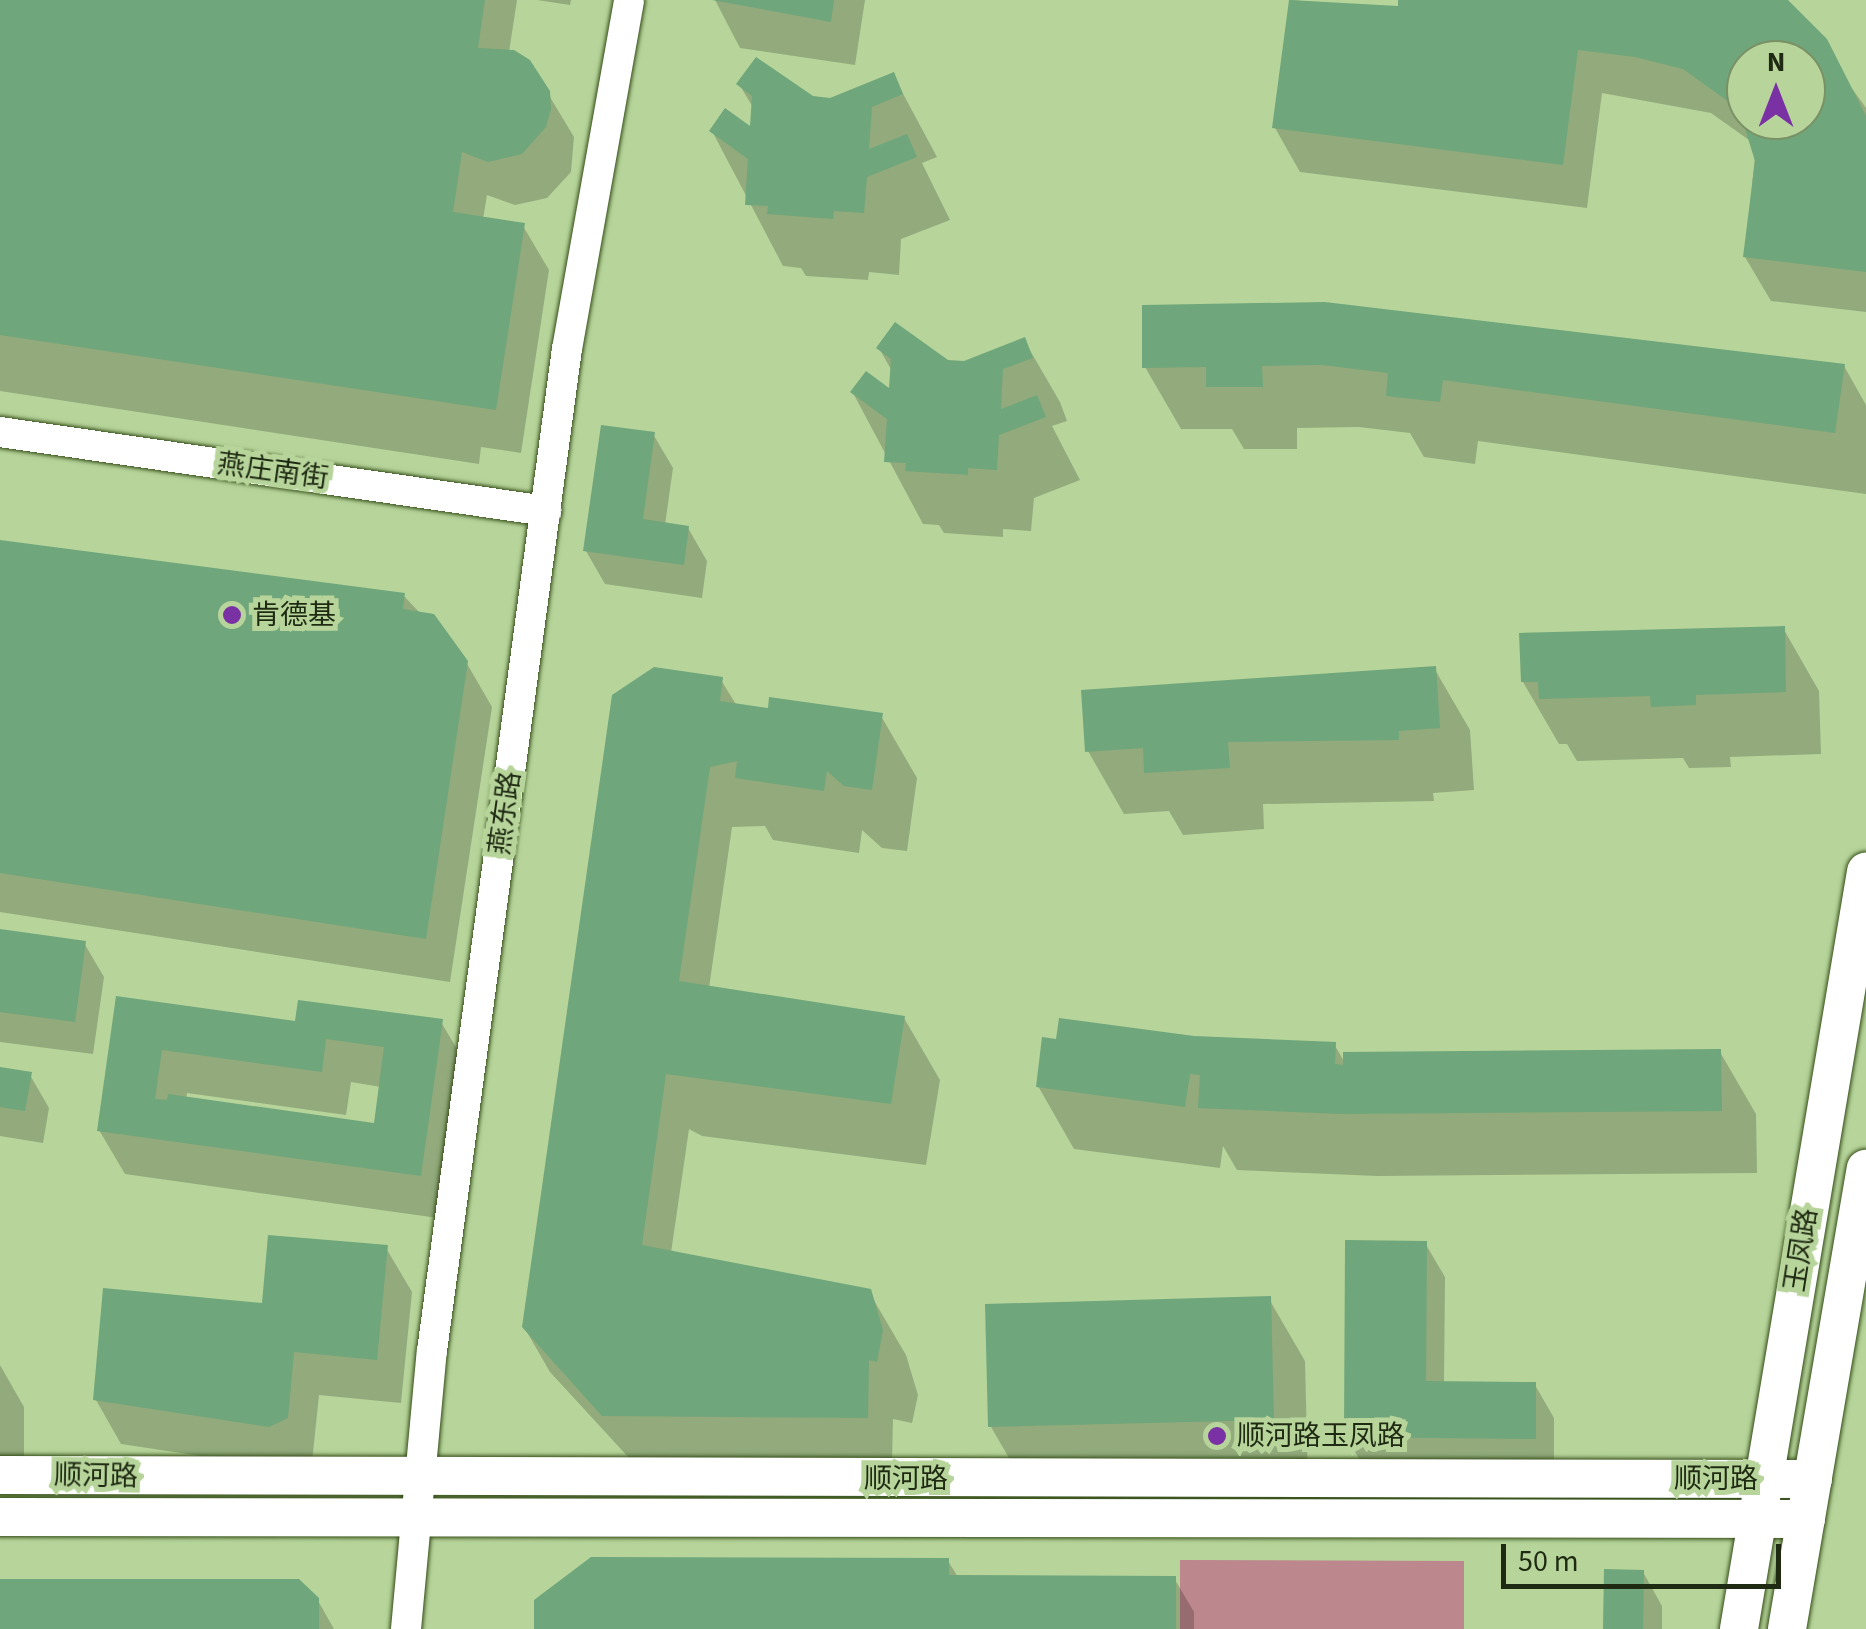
<!DOCTYPE html>
<html>
<head>
<meta charset="utf-8">
<style>
  body { margin:0 }
  #map { position:relative; width:1866px; height:1629px; overflow:hidden; background:#b7d59b; font-family:"Source Sans 3","Noto Sans SC",sans-serif }
  div>[style] { position:absolute }
  [style*='--x'] { left:calc(var(--x)*1px); top:calc(var(--y)*1px); width:calc(var(--w)*1px); rotate:calc(var(--a)*1deg) }
  .green>* { inset:0; background:#bd878e }
  .shadow>* { inset:0; background:#0003 }
  .building>* { inset:0; background:#6fa67b }
  .roads { filter:drop-shadow(0 0 2px #344d17) drop-shadow(0 0 2px #344d17) }
  .minor>* { height:30px; margin:-15px; padding:0 15px; transform-origin:15px; border-radius:15px; background:#fff }
  .tertiary>* { height:38px; margin:-19px; padding:0 19px; transform-origin:19px; border-radius:19px; background:#fff }
  .dots>* { width:28px; height:28px; translate:-50% -50%; box-sizing:border-box; border:5px solid #b7d59b; border-radius:50% }
  span { translate:-50% -50%; white-space:nowrap; text-align:center; line-height:1.15; -webkit-text-stroke:10px #b7d59b; paint-order:stroke }
  .street-label { font-size:28px; color:#1f2a13 }
  .poi-label { font-size:28px; color:#1f2a13 }
  .left { translate:0 -50%; text-align:left }
  .north { position:absolute; left:1726px; top:40px; width:100px; height:100px; box-sizing:border-box; background:#b7d59b; border:2px solid #7a9165; border-radius:50%; rotate:0deg; font-size:28px; font-weight:700; line-height:40px; text-align:center; color:#1f2a13 }
  .north::after { content:''; display:block; margin:auto; width:35px; height:45px; background:#7a31a4; clip-path:polygon(50% 0,100% 100%,50% 72%,0 100%) }
  .scale { position:absolute; left:1501px; top:1544px; width:280px; height:45px; box-sizing:border-box; border:5px solid #1f2a13; border-top:0; padding-left:12px; font-size:30px; line-height:35px; white-space:nowrap; color:#1f2a13; -webkit-text-stroke:8px #b7d59b; paint-order:stroke }
</style>
</head>
<body>
<div id="map">
  <div class="green">
    <div style="clip-path:polygon(1180px 1560px,1464px 1561px,1464px 1629px,1180px 1629px)"></div>
  </div>
  <div class="shadow">
    <div style="clip-path:polygon(0 0,517px 0,509px 52px,547px 92px,574px 137px,571px 172px,547px 198px,515px 205px,487px 195px,483px 219px,523px 226px,549px 270px,521px 453px,481px 447px,479px 464px,0 391px)"></div>
    <div style="clip-path:polygon(537px 0,571px 0,570px 5px)"></div>
    <div style="clip-path:polygon(715px 0,865px 0,855px 65px,740px 48px)"></div>
    <div style="clip-path:polygon(evenodd,1291px 0,1400px 9px,1401px 0,1781px 0,1795px 9px,1866px 108px,1866px 312px,1771px 301px,1745px 257px,1756px 145px,1711px 113px,1602px 93px,1587px 208px,1300px 172px,1275px 128px,1291px 0,1746px 60px,1806px 60px,1806px 120px,1746px 120px,1746px 60px)"></div>
    <div style="clip-path:polygon(893px 75px,937px 157px,922px 163px,950px 220px,901px 239px,899px 275px,869px 272px,868px 280px,806px 276px,801px 268px,783px 266px,712px 131px,752px 131px,754px 109px,739px 84px,830px 100px)"></div>
    <div style="clip-path:polygon(1144px 307px,1844px 366px,1866px 405px,1866px 494px,1478px 441px,1475px 464px,1424px 457px,1410px 433px,1359px 427px,1297px 428px,1297px 449px,1244px 449px,1232px 429px,1181px 429px,1145px 367px)"></div>
    <div style="clip-path:polygon(1024px 340px,1060px 402px,1067px 421px,1052px 426px,1080px 480px,1034px 498px,1031px 531px,1003px 529px,1003px 537px,944px 533px,939px 525px,923px 524px,853px 393px,892px 393px,893px 373px,879px 348px,965px 364px)"></div>
    <div style="clip-path:polygon(653px 434px,673px 468px,665px 525px,688px 528px,707px 561px,702px 598px,605px 584px,586px 551px)"></div>
    <div style="clip-path:polygon(0 542px,403px 595px,466px 662px,492px 707px,450px 982px,0 912px)"></div>
    <div style="clip-path:polygon(1783px 628px,1819px 691px,1821px 754px,1730px 757px,1731px 767px,1689px 768px,1683px 758px,1577px 761px,1567px 744px,1559px 744px,1523px 682px)"></div>
    <div style="clip-path:polygon(1434px 668px,1470px 730px,1474px 790px,1433px 793px,1434px 801px,1263px 804px,1264px 829px,1183px 835px,1169px 811px,1124px 814px,1088px 751px)"></div>
    <div style="clip-path:polygon(721px 680px,737px 706px,881px 716px,917px 778px,907px 851px,882px 848px,862px 830px,859px 853px,773px 840px,765px 826px,732px 827px,709px 988px,904px 1018px,940px 1080px,926px 1165px,702px 1136px,689px 1129px,671px 1253px,869px 1292px,906px 1355px,918px 1395px,912px 1423px,893px 1419px,892px 1461px,630px 1459px,550px 1372px,524px 1327px)"></div>
    <div style="clip-path:polygon(0 933px,84px 943px,104px 977px,93px 1054px,0 1042px)"></div>
    <div style="clip-path:polygon(evenodd,118px 999px,297px 1024px,441px 1022px,467px 1066px,445px 1219px,125px 1174px,99px 1130px,118px 999px,351px 1082px,381px 1087px,376px 1126px,186px 1099px,187px 1093px,346px 1115px,351px 1082px)"></div>
    <div style="clip-path:polygon(1194px 1038px,1334px 1044px,1345px 1063px,1720px 1052px,1756px 1114px,1757px 1173px,1377px 1176px,1237px 1170px,1223px 1146px,1220px 1168px,1074px 1149px,1038px 1086px,1058px 1042px)"></div>
    <div style="clip-path:polygon(0 1070px,30px 1075px,49px 1108px,43px 1143px,0 1136px)"></div>
    <div style="clip-path:polygon(1425px 1243px,1445px 1277px,1444px 1384px,1535px 1385px,1554px 1418px,1554px 1472px,1366px 1470px,1346px 1437px)"></div>
    <div style="clip-path:polygon(386px 1248px,412px 1292px,401px 1403px,319px 1395px,312px 1462px,295px 1470px,121px 1444px,96px 1400px)"></div>
    <div style="clip-path:polygon(1269px 1299px,1305px 1361px,1308px 1482px,1027px 1489px,991px 1427px)"></div>
    <div style="clip-path:polygon(0 1365px,24px 1407px,24px 1463px,0 1463px)"></div>
    <div style="clip-path:polygon(948px 1561px,958px 1577px,1174px 1578px,1194px 1612px,1194px 1629px,537px 1629px)"></div>
    <div style="clip-path:polygon(1643px 1572px,1662px 1606px,1662px 1629px,1606px 1629px)"></div>
    <div style="clip-path:polygon(0 1582px,317px 1599px,334px 1629px,0 1629px)"></div>
  </div>
  <div class="building">
    <div style="clip-path:polygon(0 0,485px 0,478px 48px,514px 50px,530px 60px,550px 91px,551px 109px,546px 127px,522px 154px,488px 162px,462px 152px,453px 212px,525px 223px,496px 410px,0 335px)"></div>
    <div style="clip-path:polygon(712px 0,834px 0,831px 22px)"></div>
    <div style="clip-path:polygon(evenodd,1289px 0,1398px 6px,1398px 0,1788px 0,1827px 39px,1866px 116px,1866px 272px,1743px 257px,1755px 161px,1739px 109px,1683px 69px,1635px 57px,1578px 50px,1563px 165px,1272px 128px,1289px 0,1746px 60px,1806px 60px,1806px 120px,1746px 120px,1746px 60px)"></div>
    <div style="clip-path:polygon(756px 57px,813px 96px,830px 98px,894px 72px,903px 94px,872px 107px,869px 149px,907px 134px,917px 157px,867px 177px,864px 213px,834px 211px,833px 219px,767px 214px,768px 206px,745px 205px,748px 159px,709px 131px,725px 108px,750px 126px,752px 96px,736px 84px)"></div>
    <div style="clip-path:polygon(1325px 302px,1845px 364px,1835px 433px,1443px 380px,1440px 402px,1386px 396px,1388px 373px,1322px 365px,1262px 366px,1263px 387px,1206px 387px,1206px 367px,1142px 368px,1142px 305px)"></div>
    <div style="clip-path:polygon(895px 322px,948px 360px,964px 361px,1025px 337px,1033px 358px,1003px 369px,1001px 409px,1037px 395px,1046px 417px,999px 435px,997px 470px,968px 468px,968px 475px,905px 471px,906px 463px,884px 462px,887px 419px,850px 392px,866px 371px,889px 388px,891px 359px,876px 348px)"></div>
    <div style="clip-path:polygon(601px 425px,655px 432px,643px 519px,689px 526px,684px 565px,583px 551px)"></div>
    <div style="clip-path:polygon(0 540px,405px 593px,403px 609px,434px 614px,468px 661px,426px 939px,0 873px)"></div>
    <div style="clip-path:polygon(1785px 626px,1786px 692px,1696px 695px,1696px 705px,1651px 707px,1650px 696px,1539px 699px,1538px 682px,1521px 682px,1519px 633px)"></div>
    <div style="clip-path:polygon(1436px 666px,1440px 728px,1399px 731px,1399px 740px,1228px 742px,1230px 768px,1144px 773px,1143px 748px,1085px 752px,1081px 690px)"></div>
    <div style="clip-path:polygon(654px 667px,723px 677px,720px 701px,768px 708px,769px 697px,883px 713px,872px 790px,844px 786px,827px 771px,824px 791px,735px 778px,737px 761px,710px 767px,679px 981px,905px 1016px,891px 1104px,666px 1074px,642px 1245px,871px 1289px,883px 1330px,877px 1362px,869px 1360px,868px 1418px,602px 1416px,522px 1327px,612px 695px)"></div>
    <div style="clip-path:polygon(0 929px,86px 941px,75px 1022px,0 1012px)"></div>
    <div style="clip-path:polygon(evenodd,116px 996px,295px 1021px,298px 1000px,443px 1019px,421px 1176px,97px 1131px,116px 996px,326px 1039px,384px 1047px,374px 1123px,168px 1094px,167px 1100px,155px 1099px,162px 1050px,322px 1072px,326px 1039px)"></div>
    <div style="clip-path:polygon(1059px 1018px,1194px 1036px,1336px 1042px,1335px 1064px,1343px 1065px,1343px 1052px,1721px 1049px,1722px 1111px,1341px 1114px,1198px 1108px,1200px 1075px,1190px 1074px,1185px 1107px,1036px 1087px,1042px 1037px,1056px 1039px)"></div>
    <div style="clip-path:polygon(0 1067px,32px 1072px,25px 1111px,0 1107px)"></div>
    <div style="clip-path:polygon(268px 1235px,388px 1245px,377px 1360px,294px 1352px,288px 1418px,269px 1427px,93px 1400px,103px 1288px,262px 1303px)"></div>
    <div style="clip-path:polygon(1345px 1240px,1427px 1241px,1426px 1381px,1536px 1382px,1536px 1439px,1344px 1437px)"></div>
    <div style="clip-path:polygon(1271px 1296px,1274px 1420px,988px 1427px,985px 1304px)"></div>
    <div style="clip-path:polygon(591px 1557px,949px 1558px,949px 1575px,1176px 1576px,1176px 1629px,534px 1629px,534px 1600px)"></div>
    <div style="clip-path:polygon(1604px 1569px,1644px 1570px,1643px 1629px,1603px 1629px)"></div>
    <div style="clip-path:polygon(0 1579px,299px 1579px,319px 1598px,319px 1629px,0 1629px)"></div>
  </div>
  <div class="roads">
    <div class="minor">
      <div style="--x:0;--y:432;--w:552;--a:8.23"></div>
      <div style="--x:406;--y:1629;--w:279;--a:-84.7"></div>
      <div style="--x:432;--y:1351;--w:1011;--a:-82.33"></div>
      <div style="--x:567;--y:349;--w:354;--a:-79.9"></div>
    </div>
    <div class="tertiary">
      <div style="--x:0;--y:1475;--w:1813;--a:0.13"></div>
      <div style="--x:0;--y:1517;--w:1806;--a:0.06"></div>
      <div style="--x:1739;--y:1629;--w:768;--a:-80.48"></div>
      <div style="--x:1787;--y:1629;--w:467;--a:-80.3"></div>
    </div>
  </div>
  <div class="dots">
    <div style="left:232px;top:615px;background:#7a31a4"></div>
    <div style="left:1217px;top:1436px;background:#7a31a4"></div>
  </div>
  <div class="street-label">
    <span style="left:273px;top:471px;rotate:8deg">燕庄南街</span>
    <span style="left:505px;top:813px;rotate:-82deg">燕东路</span>
    <span style="left:1801px;top:1250px;rotate:-81deg">玉凤路</span>
    <span style="left:96px;top:1476px;rotate:1deg">顺河路</span>
    <span style="left:906px;top:1479px">顺河路</span>
    <span style="left:1716px;top:1479px">顺河路</span>
  </div>
  <div class="poi-label">
    <span class="left" style="left:252px;top:615px">肯德基</span>
    <span class="left" style="left:1237px;top:1436px">顺河路玉凤路</span>
  </div>
  <div class="north">N</div>
  <div class="scale">50 m</div>
</div>
</body>
</html>
